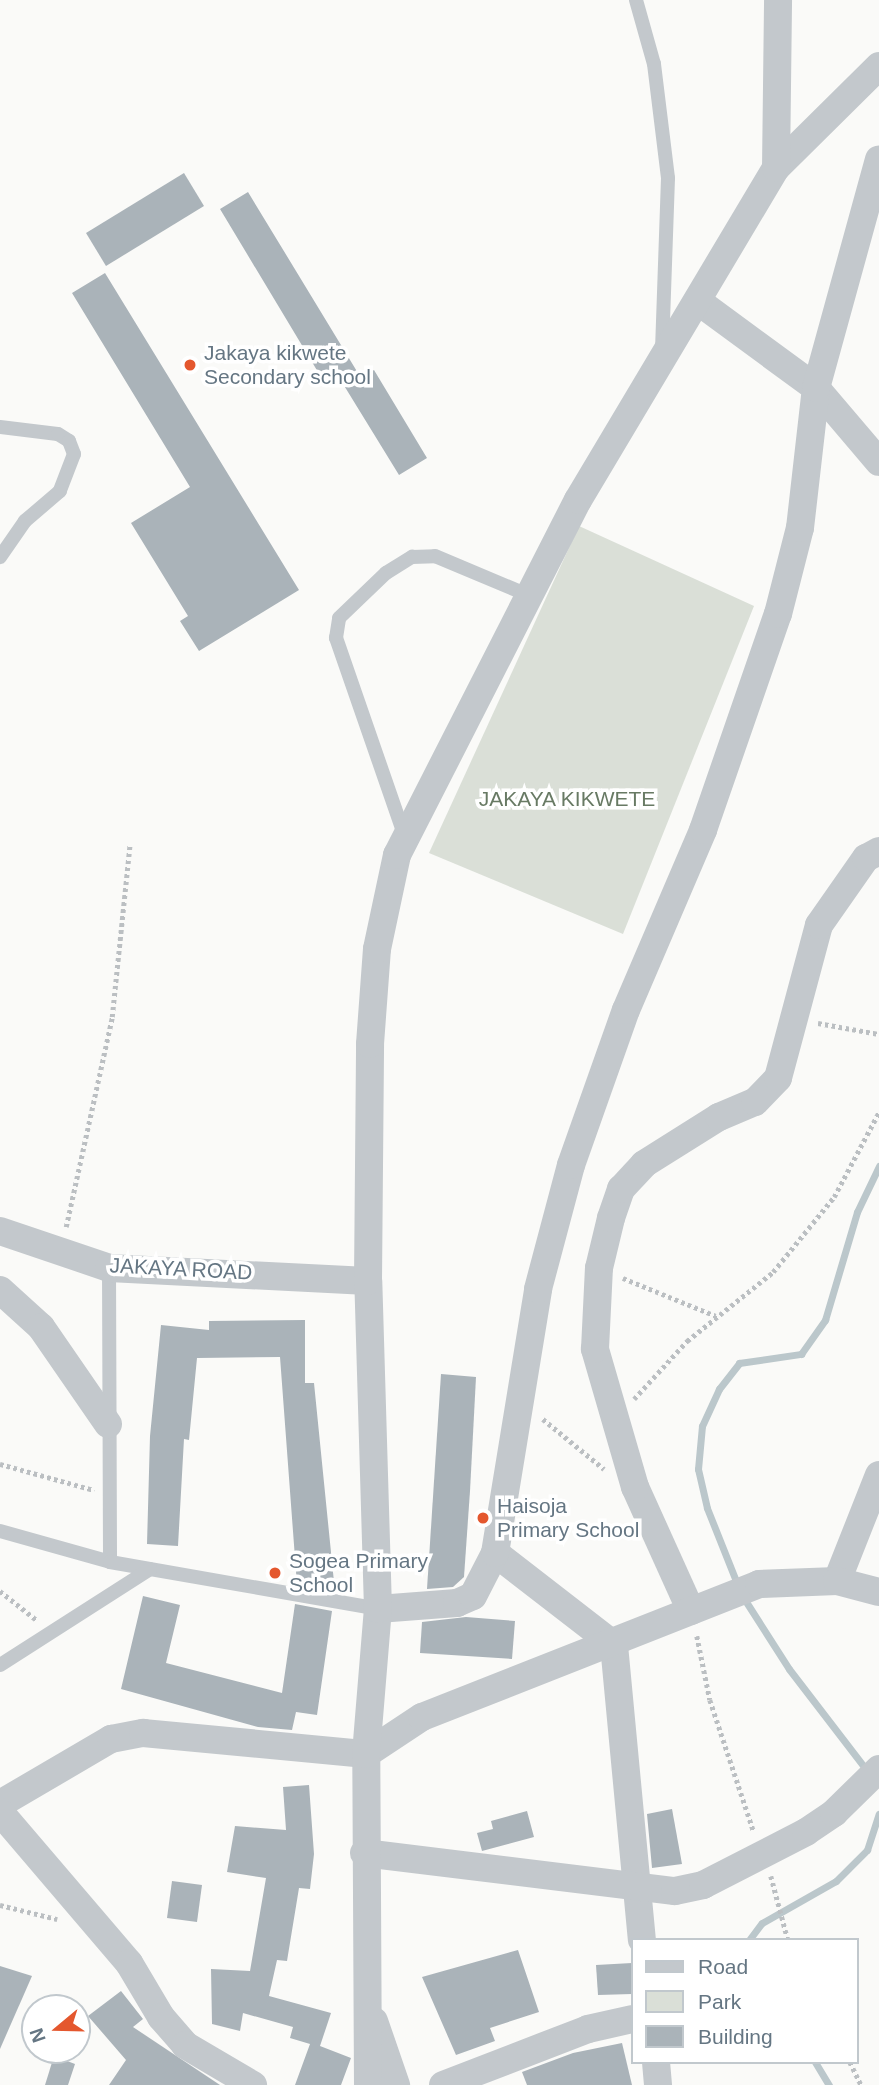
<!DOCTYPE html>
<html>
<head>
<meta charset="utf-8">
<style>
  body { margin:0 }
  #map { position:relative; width:879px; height:2085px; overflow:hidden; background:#fafaf8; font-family:Helvetica,sans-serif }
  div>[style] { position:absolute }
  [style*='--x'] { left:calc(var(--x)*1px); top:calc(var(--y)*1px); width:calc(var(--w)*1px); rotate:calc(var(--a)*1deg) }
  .green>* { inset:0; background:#dadfd7 }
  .stream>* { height:7px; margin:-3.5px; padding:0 3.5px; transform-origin:3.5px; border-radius:3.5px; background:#bbc7cb }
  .building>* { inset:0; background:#aab3b9 }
  .path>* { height:4.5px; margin-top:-2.25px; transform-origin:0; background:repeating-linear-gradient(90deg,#bbbfc2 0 3.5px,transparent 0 7px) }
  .lane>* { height:14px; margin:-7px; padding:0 7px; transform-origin:7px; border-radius:7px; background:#c3c8cc }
  .street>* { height:28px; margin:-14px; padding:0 14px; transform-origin:14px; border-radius:14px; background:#c3c8cc }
  .dots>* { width:19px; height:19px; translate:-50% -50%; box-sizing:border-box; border:4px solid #fff; border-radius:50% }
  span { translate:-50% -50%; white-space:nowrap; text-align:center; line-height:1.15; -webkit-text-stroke:7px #fff; paint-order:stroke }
  .poi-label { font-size:21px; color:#657683 }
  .left { translate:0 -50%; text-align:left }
  .park-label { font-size:21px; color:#687a64 }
  .street-label { font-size:21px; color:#657683 }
  .legend { position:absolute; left:631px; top:1938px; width:228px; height:126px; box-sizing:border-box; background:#fff; border:2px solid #c1c8cd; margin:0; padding:9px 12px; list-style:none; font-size:21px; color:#657683 }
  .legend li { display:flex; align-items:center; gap:14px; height:35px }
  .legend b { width:35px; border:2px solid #c1c8cd }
  .north { position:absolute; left:21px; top:1994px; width:70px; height:70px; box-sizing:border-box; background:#fff; border:2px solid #c1c8cd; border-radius:50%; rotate:251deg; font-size:19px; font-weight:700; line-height:28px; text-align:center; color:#657683 }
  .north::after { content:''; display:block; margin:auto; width:24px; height:32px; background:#e4572e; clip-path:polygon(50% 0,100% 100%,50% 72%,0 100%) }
</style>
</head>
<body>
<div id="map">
  <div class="green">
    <div style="clip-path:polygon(579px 526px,754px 606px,623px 934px,429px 853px)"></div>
  </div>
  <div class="stream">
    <div style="--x:738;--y:1586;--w:84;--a:-111.7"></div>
    <div style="--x:707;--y:1508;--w:40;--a:-103"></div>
    <div style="--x:698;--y:1469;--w:43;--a:-84.7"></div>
    <div style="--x:702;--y:1426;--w:41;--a:-65.3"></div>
    <div style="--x:719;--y:1389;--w:33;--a:-52"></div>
    <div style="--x:739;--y:1363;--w:63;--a:-8.3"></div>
    <div style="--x:801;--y:1354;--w:42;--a:-54.8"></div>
    <div style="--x:825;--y:1320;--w:113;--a:-73.5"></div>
    <div style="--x:857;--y:1212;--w:51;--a:-64.4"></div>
    <div style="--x:743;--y:1597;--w:85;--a:57.4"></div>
    <div style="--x:789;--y:1669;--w:130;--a:52.5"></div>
    <div style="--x:749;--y:1940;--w:21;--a:-53"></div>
    <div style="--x:762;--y:1923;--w:85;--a:-29.6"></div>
    <div style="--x:836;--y:1881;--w:44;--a:-45"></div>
    <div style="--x:867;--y:1850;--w:38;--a:-72"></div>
    <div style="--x:815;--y:2062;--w:27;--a:59"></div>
  </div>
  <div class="building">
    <div style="clip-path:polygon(184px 173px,204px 206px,106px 266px,86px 233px)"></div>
    <div style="clip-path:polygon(248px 192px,361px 378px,374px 370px,427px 458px,399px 475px,340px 379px,327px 387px,220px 209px)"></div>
    <div style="clip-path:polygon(105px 273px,299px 590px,199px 651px,180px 621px,188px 616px,131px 523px,190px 487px,72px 293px)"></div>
    <div style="clip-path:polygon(305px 1320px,305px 1383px,314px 1383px,335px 1592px,297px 1585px,280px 1357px,197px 1358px,189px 1440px,184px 1439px,178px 1546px,147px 1544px,150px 1436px,161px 1325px,209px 1330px,209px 1321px)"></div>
    <div style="clip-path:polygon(441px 1374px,476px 1377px,470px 1491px,464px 1577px,453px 1587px,427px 1589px)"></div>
    <div style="clip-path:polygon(143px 1596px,180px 1605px,166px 1663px,282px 1693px,295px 1604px,332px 1611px,317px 1715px,296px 1712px,292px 1730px,258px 1727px,121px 1689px)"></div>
    <div style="clip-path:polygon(466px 1617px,515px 1621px,512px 1659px,420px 1653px,422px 1622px)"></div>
    <div style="clip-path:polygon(309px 1785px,314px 1854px,310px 1889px,299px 1888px,287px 1961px,277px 1960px,269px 1996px,331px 2013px,320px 2046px,351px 2058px,341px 2085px,295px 2085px,310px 2044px,290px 2038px,293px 2027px,243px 2013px,240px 2031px,212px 2024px,211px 1969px,250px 1971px,266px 1878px,227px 1872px,235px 1826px,286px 1830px,283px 1787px)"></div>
    <div style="clip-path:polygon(672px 1809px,682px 1864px,652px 1868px,647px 1814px)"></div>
    <div style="clip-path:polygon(527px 1811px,534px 1837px,482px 1851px,477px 1833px,493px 1829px,491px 1821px)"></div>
    <div style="clip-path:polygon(172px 1881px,202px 1885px,197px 1922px,167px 1918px)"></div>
    <div style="clip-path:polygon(518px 1950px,539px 2012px,490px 2028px,495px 2041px,456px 2055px,422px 1977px)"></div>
    <div style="clip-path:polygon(632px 1963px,632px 1994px,598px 1995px,596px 1965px)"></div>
    <div style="clip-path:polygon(0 1966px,32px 1976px,0 2049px)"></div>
    <div style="clip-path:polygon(121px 1991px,143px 2019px,133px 2027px,220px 2085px,109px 2085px,126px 2060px,88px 2016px)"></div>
    <div style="clip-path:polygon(622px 2043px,632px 2085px,527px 2085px,522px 2072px,573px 2053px)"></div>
    <div style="clip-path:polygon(54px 2056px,75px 2064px,68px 2085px,45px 2085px)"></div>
  </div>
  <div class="path">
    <div style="--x:818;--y:1023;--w:62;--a:10.2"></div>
    <div style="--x:66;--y:1227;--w:215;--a:-77.6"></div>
    <div style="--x:112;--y:1017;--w:175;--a:-84.1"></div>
    <div style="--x:623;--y:1278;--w:100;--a:22.2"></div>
    <div style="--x:634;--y:1399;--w:79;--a:-47.6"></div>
    <div style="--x:687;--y:1341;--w:110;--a:-38.7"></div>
    <div style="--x:773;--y:1272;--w:97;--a:-50.9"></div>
    <div style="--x:834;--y:1197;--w:96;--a:-62.1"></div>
    <div style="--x:543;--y:1419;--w:79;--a:39.3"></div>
    <div style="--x:0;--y:1464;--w:98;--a:15.5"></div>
    <div style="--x:0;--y:1591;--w:48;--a:38.3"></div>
    <div style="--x:697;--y:1636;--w:65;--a:78.5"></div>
    <div style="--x:710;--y:1700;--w:139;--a:71.6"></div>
    <div style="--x:771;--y:1876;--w:66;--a:75.1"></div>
    <div style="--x:0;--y:1905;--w:59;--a:13.8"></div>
    <div style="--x:850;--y:2062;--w:25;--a:64"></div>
  </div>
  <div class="lane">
    <div style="--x:636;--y:0;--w:66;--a:74.3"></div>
    <div style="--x:654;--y:64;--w:115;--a:83"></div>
    <div style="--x:668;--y:178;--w:168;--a:92"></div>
    <div style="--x:0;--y:427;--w:58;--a:6.9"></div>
    <div style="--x:58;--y:434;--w:13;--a:32"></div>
    <div style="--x:69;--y:441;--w:14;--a:69"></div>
    <div style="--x:74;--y:454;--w:40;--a:111"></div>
    <div style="--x:60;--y:491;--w:46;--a:139.4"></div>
    <div style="--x:25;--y:521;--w:44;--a:124.8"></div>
    <div style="--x:405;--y:837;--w:211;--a:-109.1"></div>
    <div style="--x:336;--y:638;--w:20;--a:-81"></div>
    <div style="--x:339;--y:618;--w:65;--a:-43.8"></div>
    <div style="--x:386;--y:573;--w:31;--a:-32"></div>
    <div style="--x:412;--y:557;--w:23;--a:-2"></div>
    <div style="--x:435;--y:556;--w:103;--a:22.8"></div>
    <div style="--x:109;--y:1268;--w:294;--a:89.8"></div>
    <div style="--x:0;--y:1531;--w:114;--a:15.7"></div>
    <div style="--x:110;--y:1562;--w:272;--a:9.9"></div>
    <div style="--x:0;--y:1665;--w:178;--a:-32.6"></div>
  </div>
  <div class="street">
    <div style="--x:776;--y:168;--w:145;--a:-44.7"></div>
    <div style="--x:699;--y:302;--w:145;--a:36.3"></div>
    <div style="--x:816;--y:388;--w:97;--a:49.6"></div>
    <div style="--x:0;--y:1231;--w:115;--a:18.7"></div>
    <div style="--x:109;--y:1268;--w:259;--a:2.9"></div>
    <div style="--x:0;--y:1290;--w:55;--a:42.1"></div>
    <div style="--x:41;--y:1327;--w:118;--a:55.4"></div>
    <div style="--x:495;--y:1553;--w:150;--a:37.7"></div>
    <div style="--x:614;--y:1645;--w:296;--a:84.6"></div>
    <div style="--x:837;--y:1581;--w:114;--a:-68.4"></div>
    <div style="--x:378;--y:1609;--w:79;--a:-4.3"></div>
    <div style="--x:457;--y:1603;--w:17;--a:-24"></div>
    <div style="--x:473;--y:1596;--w:48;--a:-62.9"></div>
    <div style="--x:495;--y:1553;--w:267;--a:-80.7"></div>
    <div style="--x:538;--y:1289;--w:128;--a:-75.1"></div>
    <div style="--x:571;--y:1165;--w:164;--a:-70.5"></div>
    <div style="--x:626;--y:1010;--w:196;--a:-66.8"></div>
    <div style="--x:703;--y:830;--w:229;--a:-70.9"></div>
    <div style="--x:778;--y:614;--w:89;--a:-75.7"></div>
    <div style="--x:800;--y:528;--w:141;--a:-83.5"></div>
    <div style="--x:816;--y:388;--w:237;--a:-74.6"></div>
    <div style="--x:691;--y:1611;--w:136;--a:-114.3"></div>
    <div style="--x:635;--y:1487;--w:144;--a:-106.2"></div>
    <div style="--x:595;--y:1349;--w:81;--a:-87.2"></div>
    <div style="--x:599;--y:1268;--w:51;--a:-76.5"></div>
    <div style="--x:611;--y:1218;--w:31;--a:-71"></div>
    <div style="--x:621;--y:1189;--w:34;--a:-47"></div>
    <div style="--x:644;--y:1164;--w:89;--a:-32.1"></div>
    <div style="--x:719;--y:1117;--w:39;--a:-23"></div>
    <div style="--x:755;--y:1102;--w:33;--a:-46"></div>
    <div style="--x:778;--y:1078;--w:158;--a:-75"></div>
    <div style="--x:819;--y:925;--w:82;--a:-55"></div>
    <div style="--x:866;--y:858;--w:15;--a:-28"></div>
    <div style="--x:0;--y:1804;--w:129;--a:-30.4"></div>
    <div style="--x:111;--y:1739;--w:33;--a:-11"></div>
    <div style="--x:143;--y:1733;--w:224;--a:5.4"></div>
    <div style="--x:366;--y:1754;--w:67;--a:-33.5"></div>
    <div style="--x:422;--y:1717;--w:362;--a:-21.5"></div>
    <div style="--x:759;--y:1584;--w:78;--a:-2.2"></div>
    <div style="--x:837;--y:1581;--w:43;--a:14.7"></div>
    <div style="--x:0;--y:1812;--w:199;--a:49.5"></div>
    <div style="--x:129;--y:1963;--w:63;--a:59.3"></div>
    <div style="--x:161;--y:2017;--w:37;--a:49"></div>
    <div style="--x:185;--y:2045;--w:79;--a:30.5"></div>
    <div style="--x:364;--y:1853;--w:313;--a:7"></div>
    <div style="--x:675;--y:1891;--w:29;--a:-12"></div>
    <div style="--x:703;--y:1885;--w:116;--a:-27.2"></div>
    <div style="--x:806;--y:1832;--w:34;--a:-34"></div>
    <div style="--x:834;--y:1813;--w:63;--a:-44.4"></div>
    <div style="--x:374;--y:2021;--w:68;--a:71"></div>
    <div style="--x:656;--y:2062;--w:23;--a:85"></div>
    <div style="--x:368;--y:2085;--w:331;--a:-90.3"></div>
    <div style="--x:366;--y:1754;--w:145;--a:-85.3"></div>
    <div style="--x:378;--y:1609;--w:328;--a:-91.7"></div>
    <div style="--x:368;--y:1281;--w:237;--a:-89.5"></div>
    <div style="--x:370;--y:1044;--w:95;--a:-85.8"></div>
    <div style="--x:377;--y:949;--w:96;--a:-78"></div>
    <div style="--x:397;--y:855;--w:398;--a:-63"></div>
    <div style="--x:578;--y:500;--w:387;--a:-59.2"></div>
    <div style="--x:776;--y:168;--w:168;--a:-89.3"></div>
    <div style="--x:443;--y:2085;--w:155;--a:-21.1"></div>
    <div style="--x:588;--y:2029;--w:45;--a:-12.8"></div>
  </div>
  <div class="dots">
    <div style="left:190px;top:365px;background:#e4572e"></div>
    <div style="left:483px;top:1518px;background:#e4572e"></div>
    <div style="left:275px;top:1573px;background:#e4572e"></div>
  </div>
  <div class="poi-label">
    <span class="left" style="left:204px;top:365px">Jakaya kikwete<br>Secondary school</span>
    <span class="left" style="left:497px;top:1518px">Haisoja<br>Primary School</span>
    <span class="left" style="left:289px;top:1573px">Sogea Primary<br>School</span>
  </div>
  <div class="park-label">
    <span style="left:567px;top:799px">JAKAYA KIKWETE</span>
  </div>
  <div class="street-label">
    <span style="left:181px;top:1269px;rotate:3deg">JAKAYA ROAD</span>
  </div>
  <ul class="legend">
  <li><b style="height:9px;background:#c3c8cc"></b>Road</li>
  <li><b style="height:19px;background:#dadfd7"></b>Park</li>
  <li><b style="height:19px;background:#aab3b9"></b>Building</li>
  </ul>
  <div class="north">N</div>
</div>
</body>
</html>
